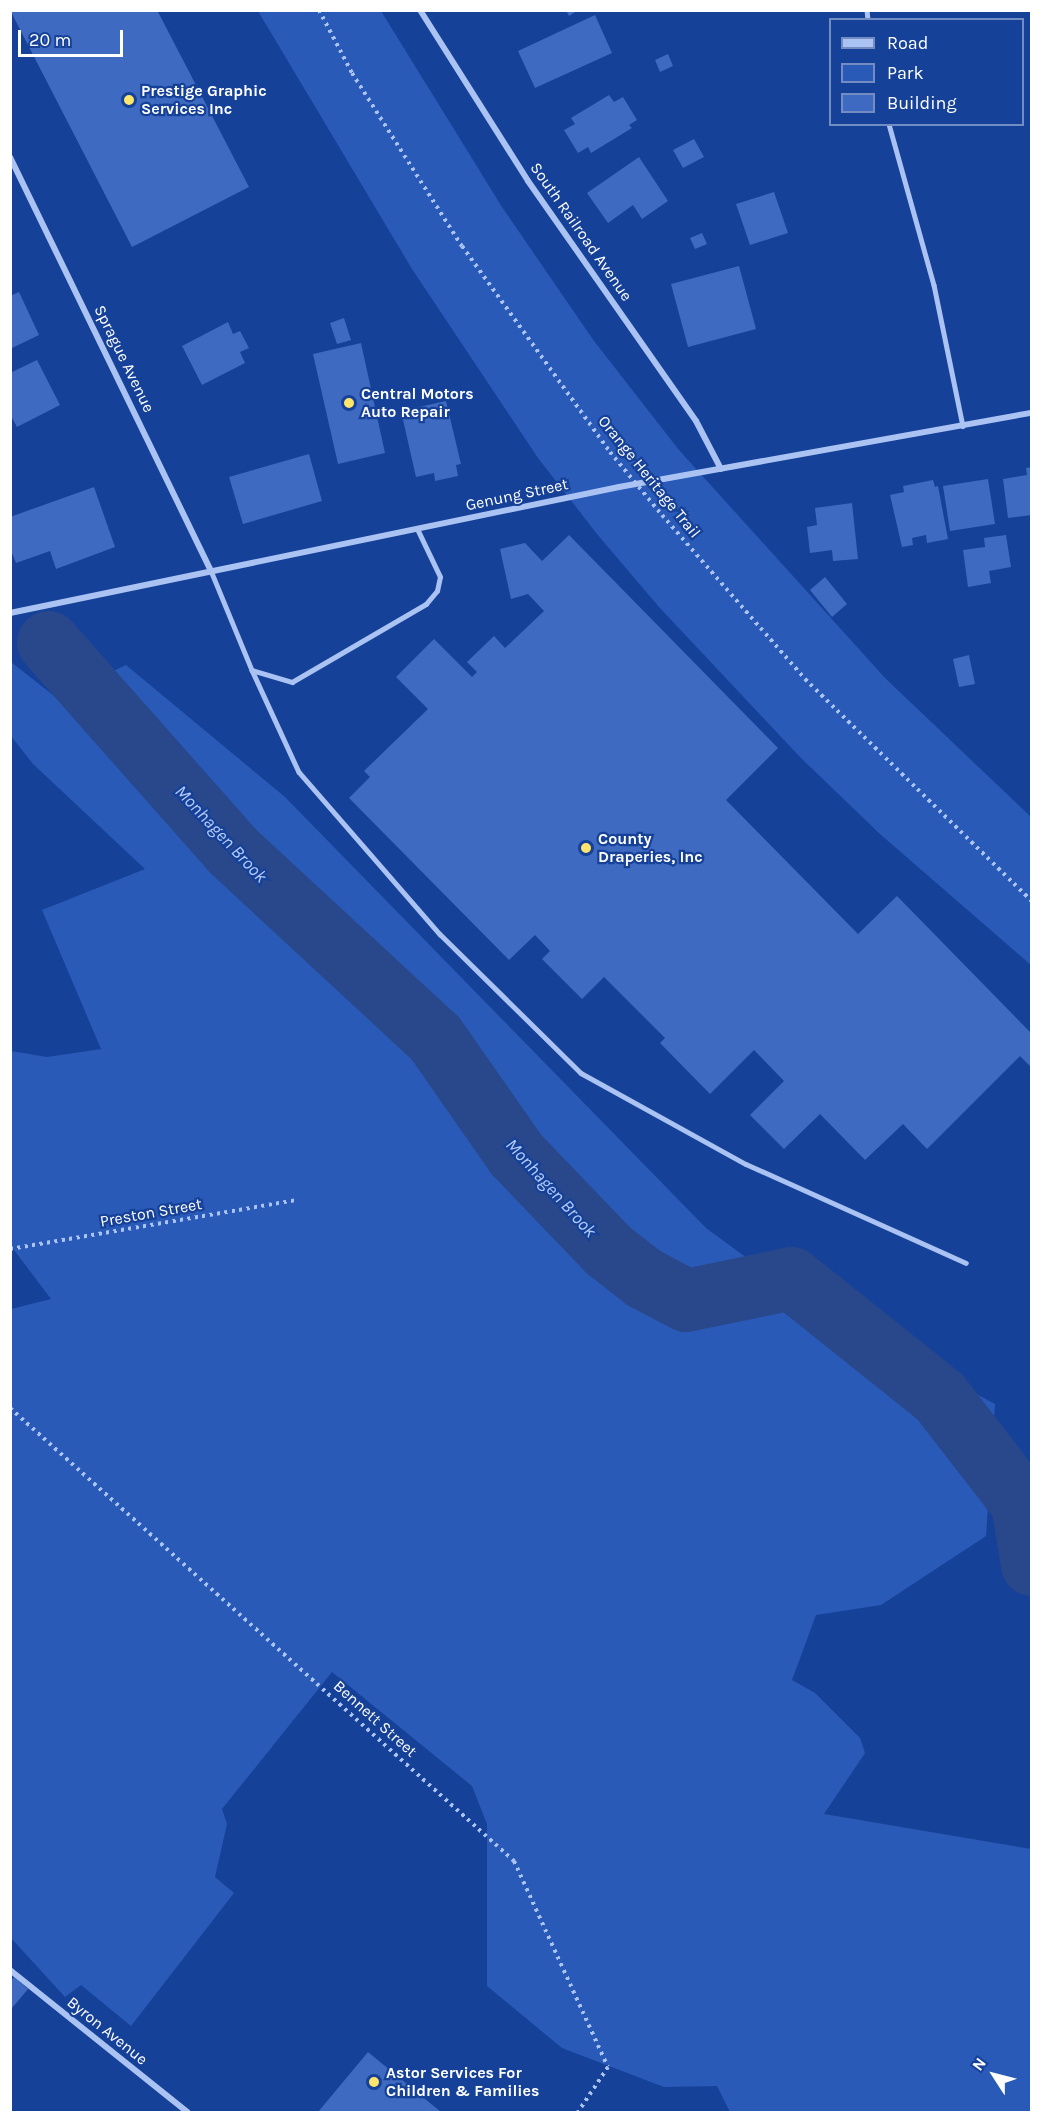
<!DOCTYPE html>
<html>
<head>
<meta charset="utf-8">
<style>
  body { margin:0 }
  #map { position:relative; width:1042px; height:2123px; overflow:hidden; background:#164199; font-family:Karla,sans-serif }
  div>[style] { position:absolute }
  [style*='--x'] { left:calc(var(--x)*1px); top:calc(var(--y)*1px); width:calc(var(--w)*1px); rotate:calc(var(--a)*1deg) }
  .green>* { inset:0; background:#295ab7 }
  .river>* { height:63px; margin:-31.5px; padding:0 31.5px; transform-origin:31.5px; border-radius:31.5px; background:#29488b }
  .building>* { inset:0; background:#3e6ac1 }
  .path>* { height:4px; margin-top:-2px; transform-origin:0; background:repeating-linear-gradient(90deg,#aac3f2 0 3px,transparent 0 7.5px) }
  .lane>* { height:4.5px; margin:-2.25px; padding:0 2.25px; transform-origin:2.25px; border-radius:2.25px; background:#aac3f2 }
  .street>* { height:6px; margin:-3px; padding:0 3px; transform-origin:3px; border-radius:3px; background:#aac3f2 }
  .path-bridge>* { height:4px; margin-top:-2px; transform-origin:0; background:repeating-linear-gradient(90deg,#aac3f2 0 3px,transparent 0 7.5px) }
  .dots>* { width:16px; height:16px; translate:-50% -50%; box-sizing:border-box; border:3px solid #164199; border-radius:50% }
  span { translate:-50% -50%; white-space:nowrap; text-align:center; line-height:1.15; -webkit-text-stroke:4.5px #164199; paint-order:stroke }
  .poi-label { font-size:16px; color:#fff; font-weight:700 }
  .left { translate:0 -50%; text-align:left }
  .street-label { font-size:16px; color:#fff }
  .water-label { font-size:18px; color:#b6cdf9; font-style:italic }
  .frame { position:absolute; inset:0; border:12px solid #fff; pointer-events:none }
  .legend { position:absolute; left:829px; top:18px; width:195px; height:108px; box-sizing:border-box; background:#164199; border:2px solid #738dc2; margin:0; padding:8px 10px; list-style:none; font-size:18px; color:#fff }
  .legend li { display:flex; align-items:center; gap:12px; height:30px }
  .legend b { width:30px; border:2px solid #738dc2 }
  .north { position:absolute; left:964px; top:2045px; width:60px; height:60px; -webkit-text-stroke:4px #164199; paint-order:stroke; rotate:306deg; font-size:16px; font-weight:700; line-height:24px; text-align:center; color:#fff }
  .north::after { content:''; display:block; margin:auto; width:21px; height:27px; background:#fff; clip-path:polygon(50% 0,100% 100%,50% 72%,0 100%) }
  .scale { position:absolute; left:18px; top:30px; width:105px; height:27px; box-sizing:border-box; border:3px solid #fff; border-top:0; padding-left:8px; font-size:18px; line-height:21px; white-space:nowrap; color:#fff; -webkit-text-stroke:4px #164199; paint-order:stroke }
</style>
</head>
<body>
<div id="map">
  <div class="green">
    <div style="clip-path:polygon(258px 11px,381px 11px,502px 207px,594px 341px,679px 450px,885px 678px,1031px 817px,1031px 965px,880px 834px,800px 757px,659px 607px,597px 534px,538px 458px,412px 269px)"></div>
    <div style="clip-path:polygon(11px 662px,101px 733px,85px 684px,126px 665px,285px 797px,706px 1228px,814px 1307px,995px 1404px,986px 1536px,881px 1605px,816px 1615px,792px 1680px,815px 1693px,860px 1738px,865px 1753px,824px 1814px,1031px 1849px,1031px 2112px,730px 2112px,717px 2086px,664px 2087px,562px 2048px,487px 1986px,487px 1824px,472px 1786px,332px 1672px,222px 1809px,227px 1824px,215px 1877px,234px 1893px,131px 2026px,81px 1985px,65px 1997px,11px 1938px,11px 1309px,51px 1299px,11px 1246px,11px 1051px,47px 1057px,101px 1049px,42px 910px,145px 869px,33px 764px,11px 736px)"></div>
  </div>
  <div class="river">
    <div style="--x:48;--y:642;--w:279;--a:48.5"></div>
    <div style="--x:233;--y:851;--w:275;--a:42.8"></div>
    <div style="--x:435;--y:1038;--w:141;--a:55.1"></div>
    <div style="--x:516;--y:1154;--w:133;--a:46.2"></div>
    <div style="--x:608;--y:1250;--w:46;--a:37.9"></div>
    <div style="--x:644;--y:1278;--w:47;--a:27.6"></div>
    <div style="--x:686;--y:1300;--w:107;--a:-11.8"></div>
    <div style="--x:791;--y:1278;--w:189;--a:38.6"></div>
    <div style="--x:939;--y:1396;--w:135;--a:52.2"></div>
    <div style="--x:1022;--y:1503;--w:62;--a:80.7"></div>
  </div>
  <div class="building">
    <div style="clip-path:polygon(10px 10px,157px 10px,249px 187px,132px 247px)"></div>
    <div style="clip-path:polygon(566px 10px,578px 10px,569px 16px)"></div>
    <div style="clip-path:polygon(595px 15px,612px 53px,535px 88px,518px 51px)"></div>
    <div style="clip-path:polygon(668px 54px,673px 66px,660px 72px,655px 60px)"></div>
    <div style="clip-path:polygon(609px 95px,614px 102px,623px 97px,637px 120px,629px 125px,632px 128px,591px 153px,588px 147px,578px 153px,564px 130px,575px 124px,571px 118px)"></div>
    <div style="clip-path:polygon(694px 139px,704px 157px,683px 168px,673px 150px)"></div>
    <div style="clip-path:polygon(639px 157px,668px 201px,642px 219px,633px 205px,608px 223px,587px 193px)"></div>
    <div style="clip-path:polygon(774px 192px,788px 233px,750px 245px,736px 204px)"></div>
    <div style="clip-path:polygon(702px 233px,707px 244px,695px 249px,690px 238px)"></div>
    <div style="clip-path:polygon(739px 266px,756px 329px,688px 347px,671px 284px)"></div>
    <div style="clip-path:polygon(19px 292px,39px 335px,10px 349px,10px 296px)"></div>
    <div style="clip-path:polygon(344px 318px,351px 340px,337px 344px,330px 323px)"></div>
    <div style="clip-path:polygon(228px 322px,233px 334px,240px 331px,249px 348px,240px 352px,245px 363px,202px 385px,182px 346px)"></div>
    <div style="clip-path:polygon(361px 343px,385px 453px,338px 464px,313px 354px)"></div>
    <div style="clip-path:polygon(37px 360px,60px 405px,17px 427px,10px 414px,10px 373px)"></div>
    <div style="clip-path:polygon(446px 401px,461px 464px,456px 465px,458px 476px,435px 481px,434px 473px,416px 477px,401px 411px)"></div>
    <div style="clip-path:polygon(309px 454px,322px 501px,243px 524px,229px 477px)"></div>
    <div style="clip-path:polygon(1032px 467px,1032px 515px,1008px 518px,1003px 479px,1027px 475px,1026px 468px)"></div>
    <div style="clip-path:polygon(988px 479px,995px 524px,950px 531px,943px 486px)"></div>
    <div style="clip-path:polygon(933px 480px,935px 487px,938px 486px,948px 539px,927px 543px,926px 535px,912px 538px,913px 545px,902px 547px,890px 495px,904px 492px,903px 486px)"></div>
    <div style="clip-path:polygon(94px 487px,115px 547px,56px 569px,50px 551px,16px 563px,10px 548px,10px 517px)"></div>
    <div style="clip-path:polygon(852px 503px,858px 559px,833px 561px,832px 550px,810px 553px,807px 527px,817px 525px,815px 508px)"></div>
    <div style="clip-path:polygon(569px 535px,778px 748px,726px 800px,858px 934px,897px 896px,1032px 1034px,1032px 1068px,1020px 1056px,927px 1149px,903px 1124px,865px 1160px,820px 1114px,784px 1149px,750px 1115px,784px 1081px,754px 1050px,710px 1094px,660px 1043px,665px 1038px,604px 977px,582px 999px,542px 959px,550px 951px,535px 935px,509px 960px,349px 798px,370px 777px,364px 771px,428px 709px,396px 677px,434px 639px,472px 677px,477px 672px,467px 662px,494px 636px,505px 648px,544px 611px,528px 594px,511px 599px,500px 549px,525px 543px,542px 561px)"></div>
    <div style="clip-path:polygon(1006px 535px,1011px 567px,989px 571px,991px 583px,968px 587px,963px 550px,985px 547px,984px 538px)"></div>
    <div style="clip-path:polygon(825px 577px,847px 604px,832px 617px,810px 590px)"></div>
    <div style="clip-path:polygon(969px 655px,975px 684px,959px 687px,953px 659px)"></div>
    <div style="clip-path:polygon(14px 1977px,28px 1989px,12px 2008px,10px 1982px)"></div>
    <div style="clip-path:polygon(368px 2052px,441px 2112px,318px 2112px)"></div>
  </div>
  <div class="path">
    <div style="--x:319;--y:10;--w:71;--a:62.4"></div>
    <div style="--x:352;--y:73;--w:205;--a:57.6"></div>
    <div style="--x:462;--y:246;--w:254;--a:54.3"></div>
    <div style="--x:662;--y:515;--w:218;--a:48.9"></div>
    <div style="--x:805;--y:679;--w:318;--a:44.4"></div>
    <div style="--x:10;--y:1249;--w:290;--a:-9.7"></div>
    <div style="--x:10;--y:1408;--w:678;--a:41.95"></div>
    <div style="--x:514;--y:1861;--w:226;--a:65.5"></div>
    <div style="--x:608;--y:2067;--w:54;--a:123.7"></div>
  </div>
  <div class="lane">
    <div style="--x:867;--y:10;--w:10;--a:84"></div>
    <div style="--x:889;--y:124;--w:167;--a:74.4"></div>
    <div style="--x:934;--y:285;--w:144;--a:78.4"></div>
    <div style="--x:212;--y:573;--w:105;--a:67.6"></div>
    <div style="--x:252;--y:670;--w:42;--a:16.7"></div>
    <div style="--x:292;--y:682;--w:155;--a:-30.2"></div>
    <div style="--x:426;--y:604;--w:17;--a:-50"></div>
    <div style="--x:437;--y:591;--w:14;--a:-78"></div>
    <div style="--x:440;--y:577;--w:51;--a:-115.6"></div>
    <div style="--x:252;--y:670;--w:112;--a:65.3"></div>
    <div style="--x:299;--y:772;--w:215;--a:49"></div>
    <div style="--x:440;--y:934;--w:198;--a:44.6"></div>
    <div style="--x:581;--y:1073;--w:188;--a:28.9"></div>
    <div style="--x:746;--y:1164;--w:241;--a:24.2"></div>
  </div>
  <div class="street">
    <div style="--x:420;--y:10;--w:202;--a:57.7"></div>
    <div style="--x:528;--y:181;--w:293;--a:55"></div>
    <div style="--x:696;--y:421;--w:54;--a:62.5"></div>
    <div style="--x:10;--y:157;--w:462;--a:64.1"></div>
    <div style="--x:10;--y:613;--w:622;--a:-11.69"></div>
    <div style="--x:619;--y:487;--w:420;--a:-10.2"></div>
    <div style="--x:10;--y:1970;--w:227;--a:38.7"></div>
  </div>
  <div class="path-bridge">
    <div style="--x:610;--y:452;--w:82;--a:50.5"></div>
  </div>
  <div class="dots">
    <div style="left:129px;top:100px;background:#ffe56b"></div>
    <div style="left:349px;top:403px;background:#ffe56b"></div>
    <div style="left:586px;top:848px;background:#ffe56b"></div>
    <div style="left:374px;top:2082px;background:#ffe56b"></div>
  </div>
  <div class="poi-label">
    <span class="left" style="left:141px;top:100px">Prestige Graphic<br>Services Inc</span>
    <span class="left" style="left:361px;top:403px">Central Motors<br>Auto Repair</span>
    <span class="left" style="left:598px;top:848px">County<br>Draperies, Inc</span>
    <span class="left" style="left:386px;top:2082px">Astor Services For<br>Children &amp; Families</span>
  </div>
  <div class="street-label">
    <span style="left:581px;top:232px;rotate:55deg">South Railroad Avenue</span>
    <span style="left:124px;top:359px;rotate:64deg">Sprague Avenue</span>
    <span style="left:649px;top:477px;rotate:51deg">Orange Heritage Trail</span>
    <span style="left:517px;top:495px;rotate:-12deg">Genung Street</span>
    <span style="left:151px;top:1213px;rotate:-10deg">Preston Street</span>
    <span style="left:375px;top:1719px;rotate:42deg">Bennett Street</span>
    <span style="left:107px;top:2031px;rotate:39deg">Byron Avenue</span>
  </div>
  <div class="water-label">
    <span style="left:221px;top:834px;rotate:47deg">Monhagen Brook</span>
    <span style="left:551px;top:1188px;rotate:48deg">Monhagen Brook</span>
  </div>
  <div class="frame"></div>
  <ul class="legend">
  <li><b style="height:8px;background:#aac3f2"></b>Road</li>
  <li><b style="height:16px;background:#295ab7"></b>Park</li>
  <li><b style="height:16px;background:#3e6ac1"></b>Building</li>
  </ul>
  <div class="north">N</div>
  <div class="scale">20 m</div>
</div>
</body>
</html>
